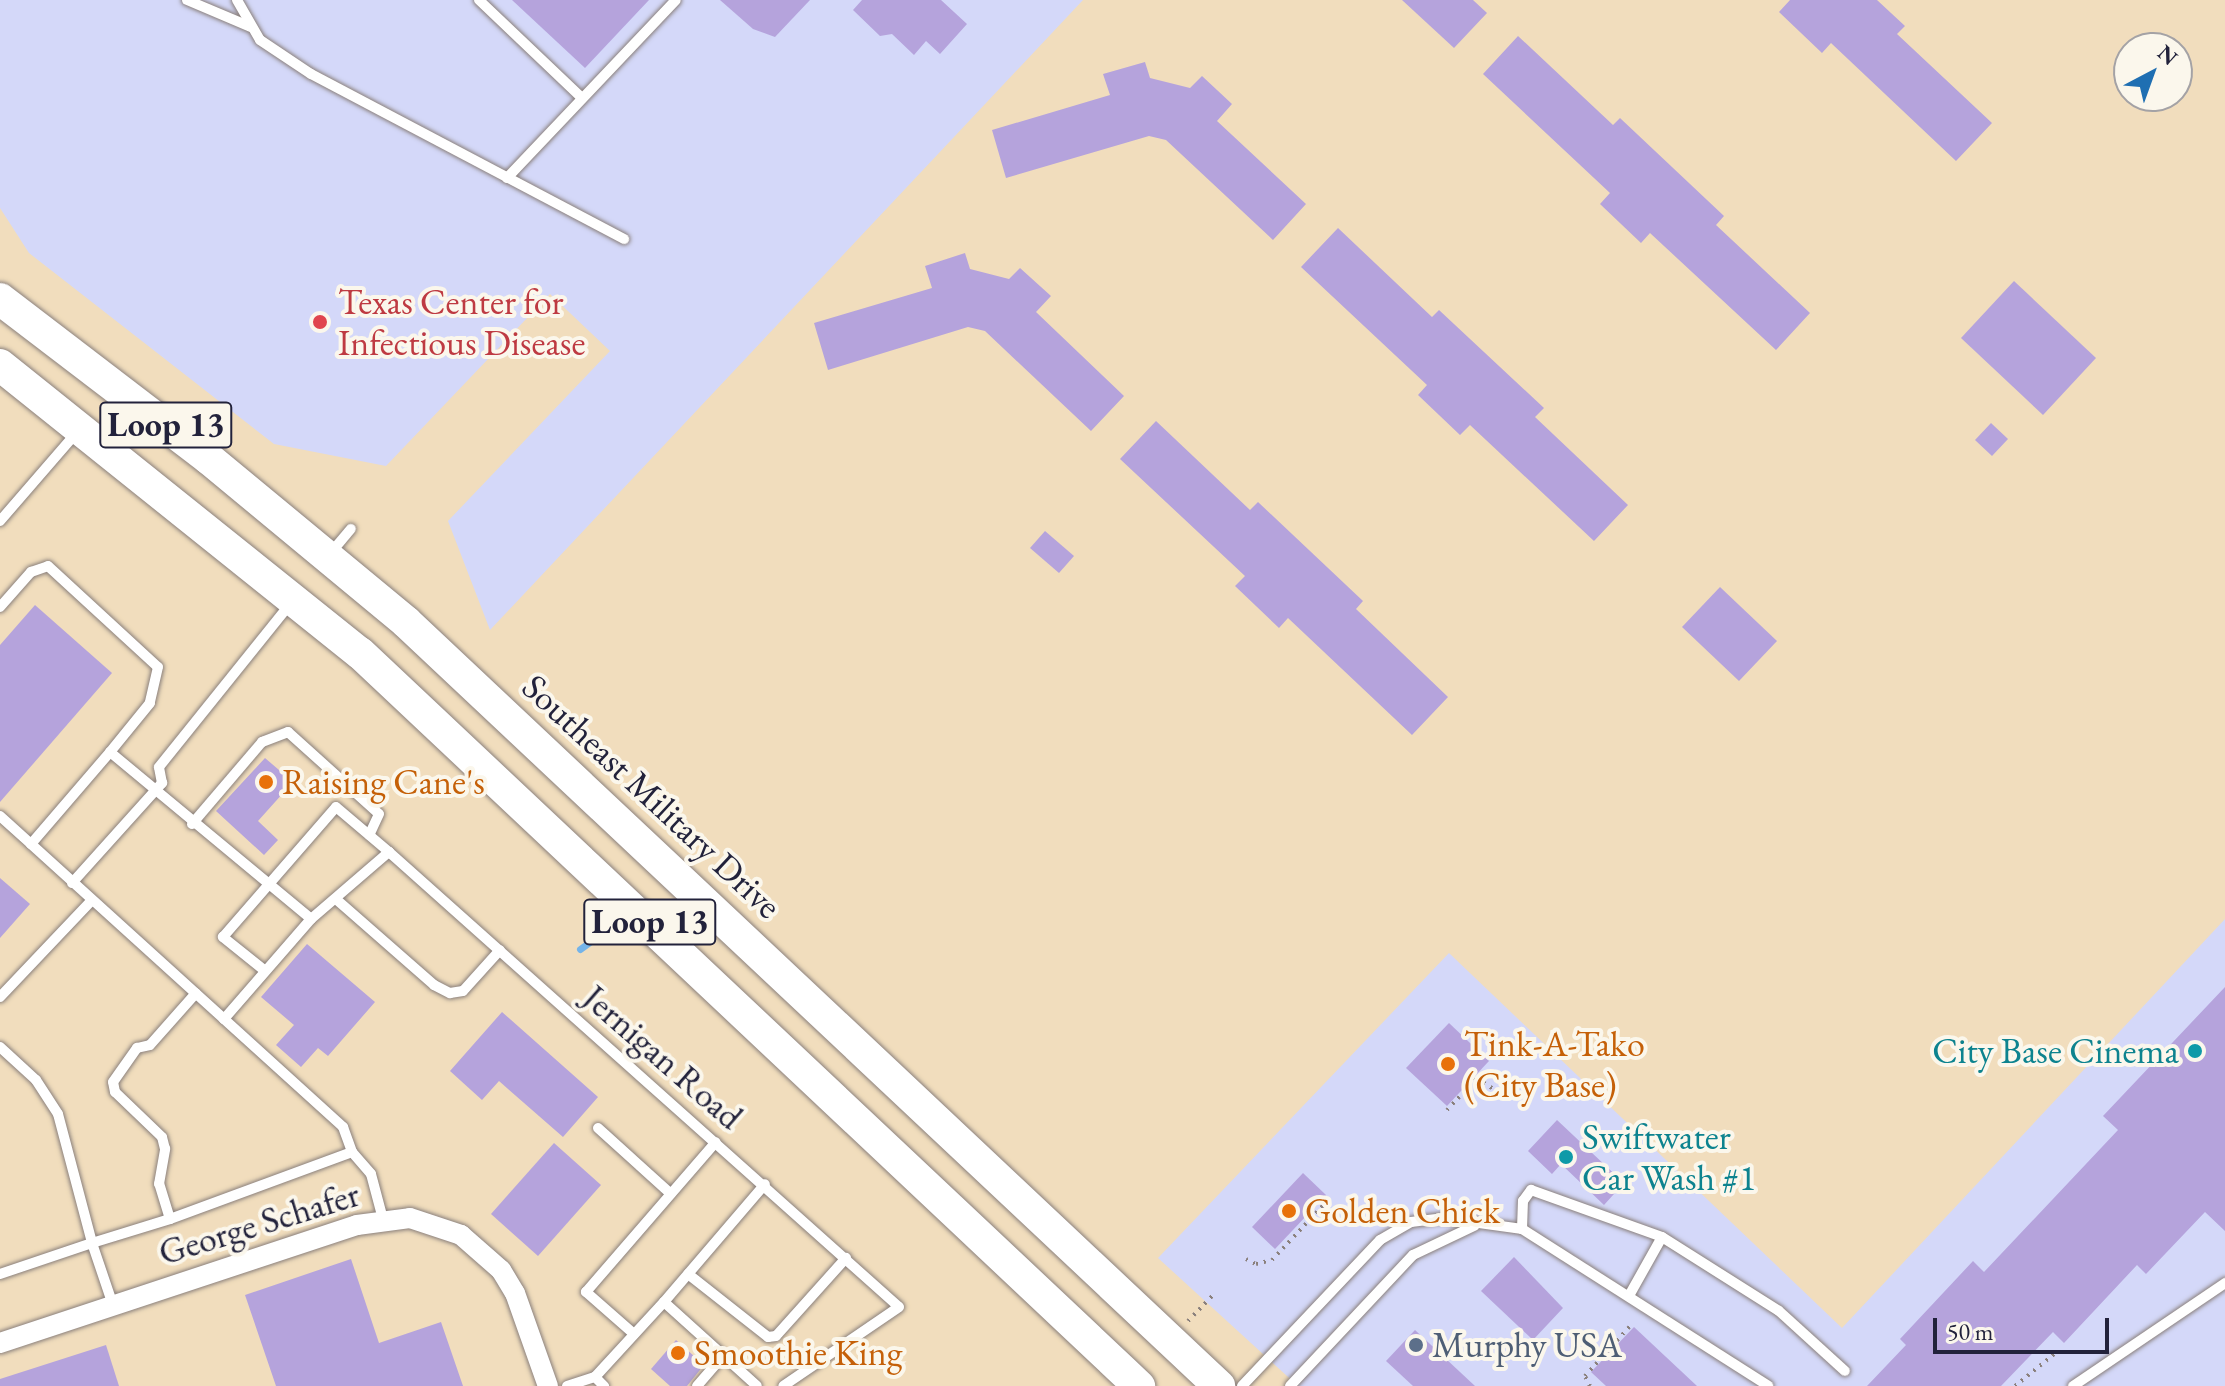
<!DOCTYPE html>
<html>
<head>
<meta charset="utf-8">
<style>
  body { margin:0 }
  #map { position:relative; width:2225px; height:1386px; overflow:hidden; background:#f1ddbd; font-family:"EB Garamond",serif }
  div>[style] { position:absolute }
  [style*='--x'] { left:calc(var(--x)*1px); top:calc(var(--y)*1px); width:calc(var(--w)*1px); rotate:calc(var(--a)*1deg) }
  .built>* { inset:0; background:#d4d8f9 }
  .stream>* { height:7px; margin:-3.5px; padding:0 3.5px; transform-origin:3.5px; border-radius:3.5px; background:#75b4e9 }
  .building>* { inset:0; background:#b5a3dc }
  .path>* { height:4px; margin-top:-2px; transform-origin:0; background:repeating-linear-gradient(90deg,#8a807c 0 2px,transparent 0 8px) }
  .roads { filter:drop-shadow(0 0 2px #8a807c) drop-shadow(0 0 2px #8a807c) }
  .lane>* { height:10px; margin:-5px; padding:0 5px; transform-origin:5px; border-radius:5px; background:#fff }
  .street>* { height:20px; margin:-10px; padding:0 10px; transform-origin:10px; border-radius:10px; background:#fff }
  .primary>* { height:32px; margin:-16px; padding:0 16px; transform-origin:16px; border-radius:16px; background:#fff }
  .dots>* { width:22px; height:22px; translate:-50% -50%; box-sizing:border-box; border:4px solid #fbf7ec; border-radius:50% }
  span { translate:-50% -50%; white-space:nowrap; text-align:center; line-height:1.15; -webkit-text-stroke:8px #fbf7ec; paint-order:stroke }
  .shield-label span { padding:2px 6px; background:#fbf7ec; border:2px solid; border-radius:6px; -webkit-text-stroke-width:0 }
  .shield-label { font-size:34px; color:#22223b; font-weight:700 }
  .health-label { font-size:36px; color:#be3a42 }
  .left { translate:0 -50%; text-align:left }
  .food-label { font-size:36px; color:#c56008 }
  .street-label { font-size:36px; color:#22223b }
  .culture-label { font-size:36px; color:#0d838f }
  .right { translate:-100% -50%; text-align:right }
  .service-label { font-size:36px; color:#4e5e75 }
  .north { position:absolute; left:2113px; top:32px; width:80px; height:80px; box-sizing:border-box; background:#fbf7ec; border:2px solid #a4a2a5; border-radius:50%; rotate:41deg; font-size:22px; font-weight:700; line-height:32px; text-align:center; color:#22223b }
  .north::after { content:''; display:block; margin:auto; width:28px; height:36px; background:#1f6fb2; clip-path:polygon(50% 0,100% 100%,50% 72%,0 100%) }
  .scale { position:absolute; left:1933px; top:1318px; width:176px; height:36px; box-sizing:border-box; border:4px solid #22223b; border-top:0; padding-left:10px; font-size:24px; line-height:28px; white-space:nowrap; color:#22223b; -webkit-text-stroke:6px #fbf7ec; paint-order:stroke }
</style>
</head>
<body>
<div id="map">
  <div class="built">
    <div style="clip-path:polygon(0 0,1083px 0,490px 630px,448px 521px,610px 351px,550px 294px,386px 466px,274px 444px,29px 253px,0 208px)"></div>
    <div style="clip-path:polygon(2225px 919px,2225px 1386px,1298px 1386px,1158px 1258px,1449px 953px,1842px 1328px)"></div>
  </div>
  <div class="stream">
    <div style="--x:580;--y:949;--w:31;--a:-36"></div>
  </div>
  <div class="building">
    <div style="clip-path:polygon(512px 0,649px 0,585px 68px)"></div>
    <div style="clip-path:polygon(720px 0,810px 0,775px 37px,753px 29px)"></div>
    <div style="clip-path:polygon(862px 0,941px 0,967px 24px,940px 54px,926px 41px,914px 55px,892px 34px,880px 36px,853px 10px)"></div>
    <div style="clip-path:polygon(1402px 0,1473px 0,1487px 13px,1454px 48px)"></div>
    <div style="clip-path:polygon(1790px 0,1877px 0,1905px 26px,1897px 34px,1992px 123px,1956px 161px,1831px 43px,1822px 53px,1779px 12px)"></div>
    <div style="clip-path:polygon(1518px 36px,1613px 125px,1620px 118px,1724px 216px,1716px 225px,1810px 313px,1776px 350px,1650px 233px,1641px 243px,1600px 204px,1610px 193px,1483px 74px)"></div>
    <div style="clip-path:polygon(1145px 62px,1150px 78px,1190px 88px,1202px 76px,1232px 104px,1217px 121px,1306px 204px,1273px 240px,1166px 140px,1149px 136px,1006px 178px,992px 130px,1110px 95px,1103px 74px)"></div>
    <div style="clip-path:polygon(1338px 228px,1432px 317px,1439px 310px,1544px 408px,1535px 417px,1628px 505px,1594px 541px,1470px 425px,1460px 435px,1418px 395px,1427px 385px,1301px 267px)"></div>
    <div style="clip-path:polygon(965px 253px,970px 269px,1009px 279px,1020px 268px,1051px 296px,1036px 312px,1124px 396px,1091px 431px,985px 331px,968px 327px,828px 370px,814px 323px,932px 288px,925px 266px)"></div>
    <div style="clip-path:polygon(2014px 281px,2096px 358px,2043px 415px,1961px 338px)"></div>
    <div style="clip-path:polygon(1156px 421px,1250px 510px,1258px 502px,1363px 601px,1356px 609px,1448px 697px,1412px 735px,1288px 618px,1279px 628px,1235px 586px,1245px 576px,1120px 459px)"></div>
    <div style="clip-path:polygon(1991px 423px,2008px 439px,1992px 456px,1975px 440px)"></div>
    <div style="clip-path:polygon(1045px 531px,1074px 556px,1059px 573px,1030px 548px)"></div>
    <div style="clip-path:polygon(1720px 587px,1777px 641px,1739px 681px,1682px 627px)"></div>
    <div style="clip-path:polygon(35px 605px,112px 673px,0 802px,0 645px)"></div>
    <div style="clip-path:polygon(265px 758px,293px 782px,258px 821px,278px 840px,264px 855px,216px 811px)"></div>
    <div style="clip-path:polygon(0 878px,30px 904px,0 938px)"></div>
    <div style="clip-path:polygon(307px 944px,375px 1002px,328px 1056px,318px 1048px,301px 1067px,276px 1045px,294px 1025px,261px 997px)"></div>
    <div style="clip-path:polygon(2225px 987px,2225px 1231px,2205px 1212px,2146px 1274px,2137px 1265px,2064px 1343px,2053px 1332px,2001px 1386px,1867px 1386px,1906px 1345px,1900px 1339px,1973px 1261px,1984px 1272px,2118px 1130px,2103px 1116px)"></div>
    <div style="clip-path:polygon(502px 1012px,598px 1097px,563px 1137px,499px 1081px,482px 1100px,450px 1071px)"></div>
    <div style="clip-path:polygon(1449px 1023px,1489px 1061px,1447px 1106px,1406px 1068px)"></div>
    <div style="clip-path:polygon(1557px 1120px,1624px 1183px,1604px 1205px,1561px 1164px,1552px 1174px,1528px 1151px)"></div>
    <div style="clip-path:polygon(554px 1143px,601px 1185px,538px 1256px,491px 1214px)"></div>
    <div style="clip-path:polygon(1303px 1173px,1326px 1195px,1275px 1249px,1252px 1227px)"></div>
    <div style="clip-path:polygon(1514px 1257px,1563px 1308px,1533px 1340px,1481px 1291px)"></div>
    <div style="clip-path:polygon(351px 1259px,379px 1343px,441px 1322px,463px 1386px,276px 1386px,245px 1295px)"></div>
    <div style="clip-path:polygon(1634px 1327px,1697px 1386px,1606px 1386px,1591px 1372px)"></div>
    <div style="clip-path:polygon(1415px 1330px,1475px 1386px,1413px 1386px,1386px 1361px)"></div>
    <div style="clip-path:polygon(676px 1340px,704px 1365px,687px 1386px,670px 1386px,651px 1369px)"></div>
    <div style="clip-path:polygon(106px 1345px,119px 1386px,0 1386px,0 1379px)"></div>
  </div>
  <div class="path">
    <div style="--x:1447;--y:1110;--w:44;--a:-46.8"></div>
    <div style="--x:1477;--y:1078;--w:23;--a:34"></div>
    <div style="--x:1246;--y:1259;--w:11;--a:27"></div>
    <div style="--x:1256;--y:1264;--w:16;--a:-14"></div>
    <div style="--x:1272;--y:1260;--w:86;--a:-46.9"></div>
    <div style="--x:1188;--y:1321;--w:37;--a:-46"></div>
    <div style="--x:1590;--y:1386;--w:11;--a:-117"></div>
    <div style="--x:1585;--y:1376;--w:69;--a:-48"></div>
    <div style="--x:2015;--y:1386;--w:55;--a:-39.1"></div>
  </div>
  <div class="roads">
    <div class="lane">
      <div style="--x:187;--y:0;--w:69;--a:22.9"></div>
      <div style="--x:237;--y:0;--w:46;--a:60.1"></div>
      <div style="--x:260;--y:40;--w:61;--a:33.7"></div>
      <div style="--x:311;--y:74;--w:354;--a:27.8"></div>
      <div style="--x:479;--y:0;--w:142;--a:43.6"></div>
      <div style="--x:507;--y:178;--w:245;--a:-46.5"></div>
      <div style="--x:0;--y:521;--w:118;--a:-49.1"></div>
      <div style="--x:329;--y:555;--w:34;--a:-50"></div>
      <div style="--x:0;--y:607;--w:47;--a:-48.5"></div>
      <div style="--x:31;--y:572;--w:18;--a:-19"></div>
      <div style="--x:48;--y:566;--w:149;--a:42.6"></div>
      <div style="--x:158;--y:667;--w:37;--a:103"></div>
      <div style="--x:150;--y:703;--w:63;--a:129.2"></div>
      <div style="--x:0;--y:816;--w:42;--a:42.1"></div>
      <div style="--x:31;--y:844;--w:121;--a:-49.3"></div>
      <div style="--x:110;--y:752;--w:261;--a:39.7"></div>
      <div style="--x:311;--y:919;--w:103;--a:-40.7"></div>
      <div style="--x:389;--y:852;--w:683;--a:41.74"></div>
      <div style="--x:899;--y:1307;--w:140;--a:145.7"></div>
      <div style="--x:192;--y:824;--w:108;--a:-49.5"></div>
      <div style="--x:262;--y:742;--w:28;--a:-21"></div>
      <div style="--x:288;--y:732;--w:122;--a:42"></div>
      <div style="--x:379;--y:814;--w:23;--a:115"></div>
      <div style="--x:31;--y:844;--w:261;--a:42.2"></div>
      <div style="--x:224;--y:1019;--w:133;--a:-49"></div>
      <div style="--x:72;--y:883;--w:135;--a:-48"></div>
      <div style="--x:162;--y:783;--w:16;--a:-101"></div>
      <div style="--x:159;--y:767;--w:211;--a:-51.2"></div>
      <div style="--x:337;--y:900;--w:129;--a:41.2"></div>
      <div style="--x:434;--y:985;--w:18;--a:27"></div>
      <div style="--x:450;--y:993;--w:13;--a:-9"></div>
      <div style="--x:463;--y:991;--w:55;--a:-47.9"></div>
      <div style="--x:264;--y:970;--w:53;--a:-141.2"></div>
      <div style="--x:223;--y:937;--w:172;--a:-49"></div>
      <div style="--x:336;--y:807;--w:70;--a:40.3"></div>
      <div style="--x:0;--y:997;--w:132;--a:-46.5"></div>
      <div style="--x:224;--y:1019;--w:161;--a:42.2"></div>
      <div style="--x:343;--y:1127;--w:27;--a:70"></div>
      <div style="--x:0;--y:1047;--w:49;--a:42.5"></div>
      <div style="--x:36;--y:1080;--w:40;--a:57.1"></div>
      <div style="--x:58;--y:1114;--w:133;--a:75.2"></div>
      <div style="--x:92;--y:1243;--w:82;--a:-17.1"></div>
      <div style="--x:170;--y:1219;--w:37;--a:-107"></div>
      <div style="--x:159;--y:1184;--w:36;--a:-80"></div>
      <div style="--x:165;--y:1149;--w:12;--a:-104"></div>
      <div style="--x:162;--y:1137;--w:65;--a:-136.2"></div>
      <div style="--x:115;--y:1092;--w:10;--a:-101"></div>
      <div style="--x:113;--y:1082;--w:42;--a:-54.8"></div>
      <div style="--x:137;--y:1048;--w:13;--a:-13"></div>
      <div style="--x:150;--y:1045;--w:69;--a:-48.5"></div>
      <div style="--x:598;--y:1128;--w:98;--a:42.1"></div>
      <div style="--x:170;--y:1219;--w:194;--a:-20.2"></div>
      <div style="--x:352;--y:1152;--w:29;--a:49"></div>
      <div style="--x:371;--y:1174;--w:47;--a:75.1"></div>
      <div style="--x:1522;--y:1229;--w:28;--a:-88"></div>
      <div style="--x:1523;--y:1201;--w:14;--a:-54"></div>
      <div style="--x:1531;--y:1190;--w:139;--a:19.7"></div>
      <div style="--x:0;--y:1274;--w:97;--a:-18.6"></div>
      <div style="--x:92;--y:1243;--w:65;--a:71.3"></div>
      <div style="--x:688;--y:1274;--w:102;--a:38.2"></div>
      <div style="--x:768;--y:1337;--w:8;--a:-7"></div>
      <div style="--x:776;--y:1336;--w:105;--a:-48.1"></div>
      <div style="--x:1630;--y:1294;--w:65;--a:-60.7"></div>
      <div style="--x:1662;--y:1237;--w:138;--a:32.3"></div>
      <div style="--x:1779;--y:1311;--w:89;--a:42.3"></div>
      <div style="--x:664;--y:1302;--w:155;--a:-49.4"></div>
      <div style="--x:634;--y:1334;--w:64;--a:-138.8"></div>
      <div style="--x:586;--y:1292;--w:198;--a:-49.1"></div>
      <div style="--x:595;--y:1377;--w:13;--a:45"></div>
      <div style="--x:567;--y:1386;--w:29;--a:-18"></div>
      <div style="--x:595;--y:1377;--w:102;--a:-47.4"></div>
      <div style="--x:664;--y:1302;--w:125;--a:42.1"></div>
      <div style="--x:697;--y:1386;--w:40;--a:-49"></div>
      <div style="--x:1242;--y:1386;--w:201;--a:-46.6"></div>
      <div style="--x:1380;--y:1240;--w:36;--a:-30"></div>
      <div style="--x:1411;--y:1222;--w:32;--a:-7"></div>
      <div style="--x:1443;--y:1218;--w:80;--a:7.9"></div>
      <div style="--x:1522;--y:1229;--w:292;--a:32.5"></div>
      <div style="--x:1290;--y:1386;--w:180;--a:-46.8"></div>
      <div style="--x:1413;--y:1255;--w:68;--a:-25.4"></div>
      <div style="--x:2073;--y:1386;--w:184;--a:-34.1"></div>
    </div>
    <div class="street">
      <div style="--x:0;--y:1343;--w:376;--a:-18.3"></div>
      <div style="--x:357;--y:1225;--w:53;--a:-7.5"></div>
      <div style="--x:410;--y:1218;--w:54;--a:18.4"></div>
      <div style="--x:461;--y:1235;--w:53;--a:41.2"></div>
      <div style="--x:501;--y:1270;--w:27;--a:59"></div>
      <div style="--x:515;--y:1293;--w:99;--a:70.5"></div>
    </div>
    <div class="primary">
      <div style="--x:0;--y:299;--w:262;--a:37.4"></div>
      <div style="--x:208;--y:458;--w:257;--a:39.6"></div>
      <div style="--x:406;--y:622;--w:1116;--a:43.22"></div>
      <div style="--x:0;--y:365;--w:461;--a:38.7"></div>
      <div style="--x:360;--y:653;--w:1070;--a:43.26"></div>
    </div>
  </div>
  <div class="dots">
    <div style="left:320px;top:322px;background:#e0444e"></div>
    <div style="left:266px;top:782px;background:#e8710a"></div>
    <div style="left:2195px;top:1051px;background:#0f9aa8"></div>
    <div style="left:1448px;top:1064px;background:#e8710a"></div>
    <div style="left:1566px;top:1157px;background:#0f9aa8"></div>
    <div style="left:1289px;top:1211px;background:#e8710a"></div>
    <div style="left:1416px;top:1345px;background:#5c6f8a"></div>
    <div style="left:678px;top:1353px;background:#e8710a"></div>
  </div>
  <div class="shield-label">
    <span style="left:166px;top:425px">Loop 13</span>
    <span style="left:650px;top:922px">Loop 13</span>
  </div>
  <div class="health-label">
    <span class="left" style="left:338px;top:322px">Texas Center for<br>Infectious Disease</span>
  </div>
  <div class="food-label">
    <span class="left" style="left:282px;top:782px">Raising Cane's</span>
    <span class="left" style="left:1464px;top:1064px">Tink-A-Tako<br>(City Base)</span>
    <span class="left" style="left:1305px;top:1211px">Golden Chick</span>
    <span class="left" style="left:694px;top:1353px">Smoothie King</span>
  </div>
  <div class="street-label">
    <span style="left:652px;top:796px;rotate:43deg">Southeast Military Drive</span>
    <span style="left:663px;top:1057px;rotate:41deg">Jernigan Road</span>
    <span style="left:259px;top:1223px;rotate:-17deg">George Schafer</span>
  </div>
  <div class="culture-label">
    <span class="right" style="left:2179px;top:1051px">City Base Cinema</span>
    <span class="left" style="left:1582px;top:1157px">Swiftwater<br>Car Wash #1</span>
  </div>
  <div class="service-label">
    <span class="left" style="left:1432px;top:1345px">Murphy USA</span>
  </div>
  <div class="north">N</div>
  <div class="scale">50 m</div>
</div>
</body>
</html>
